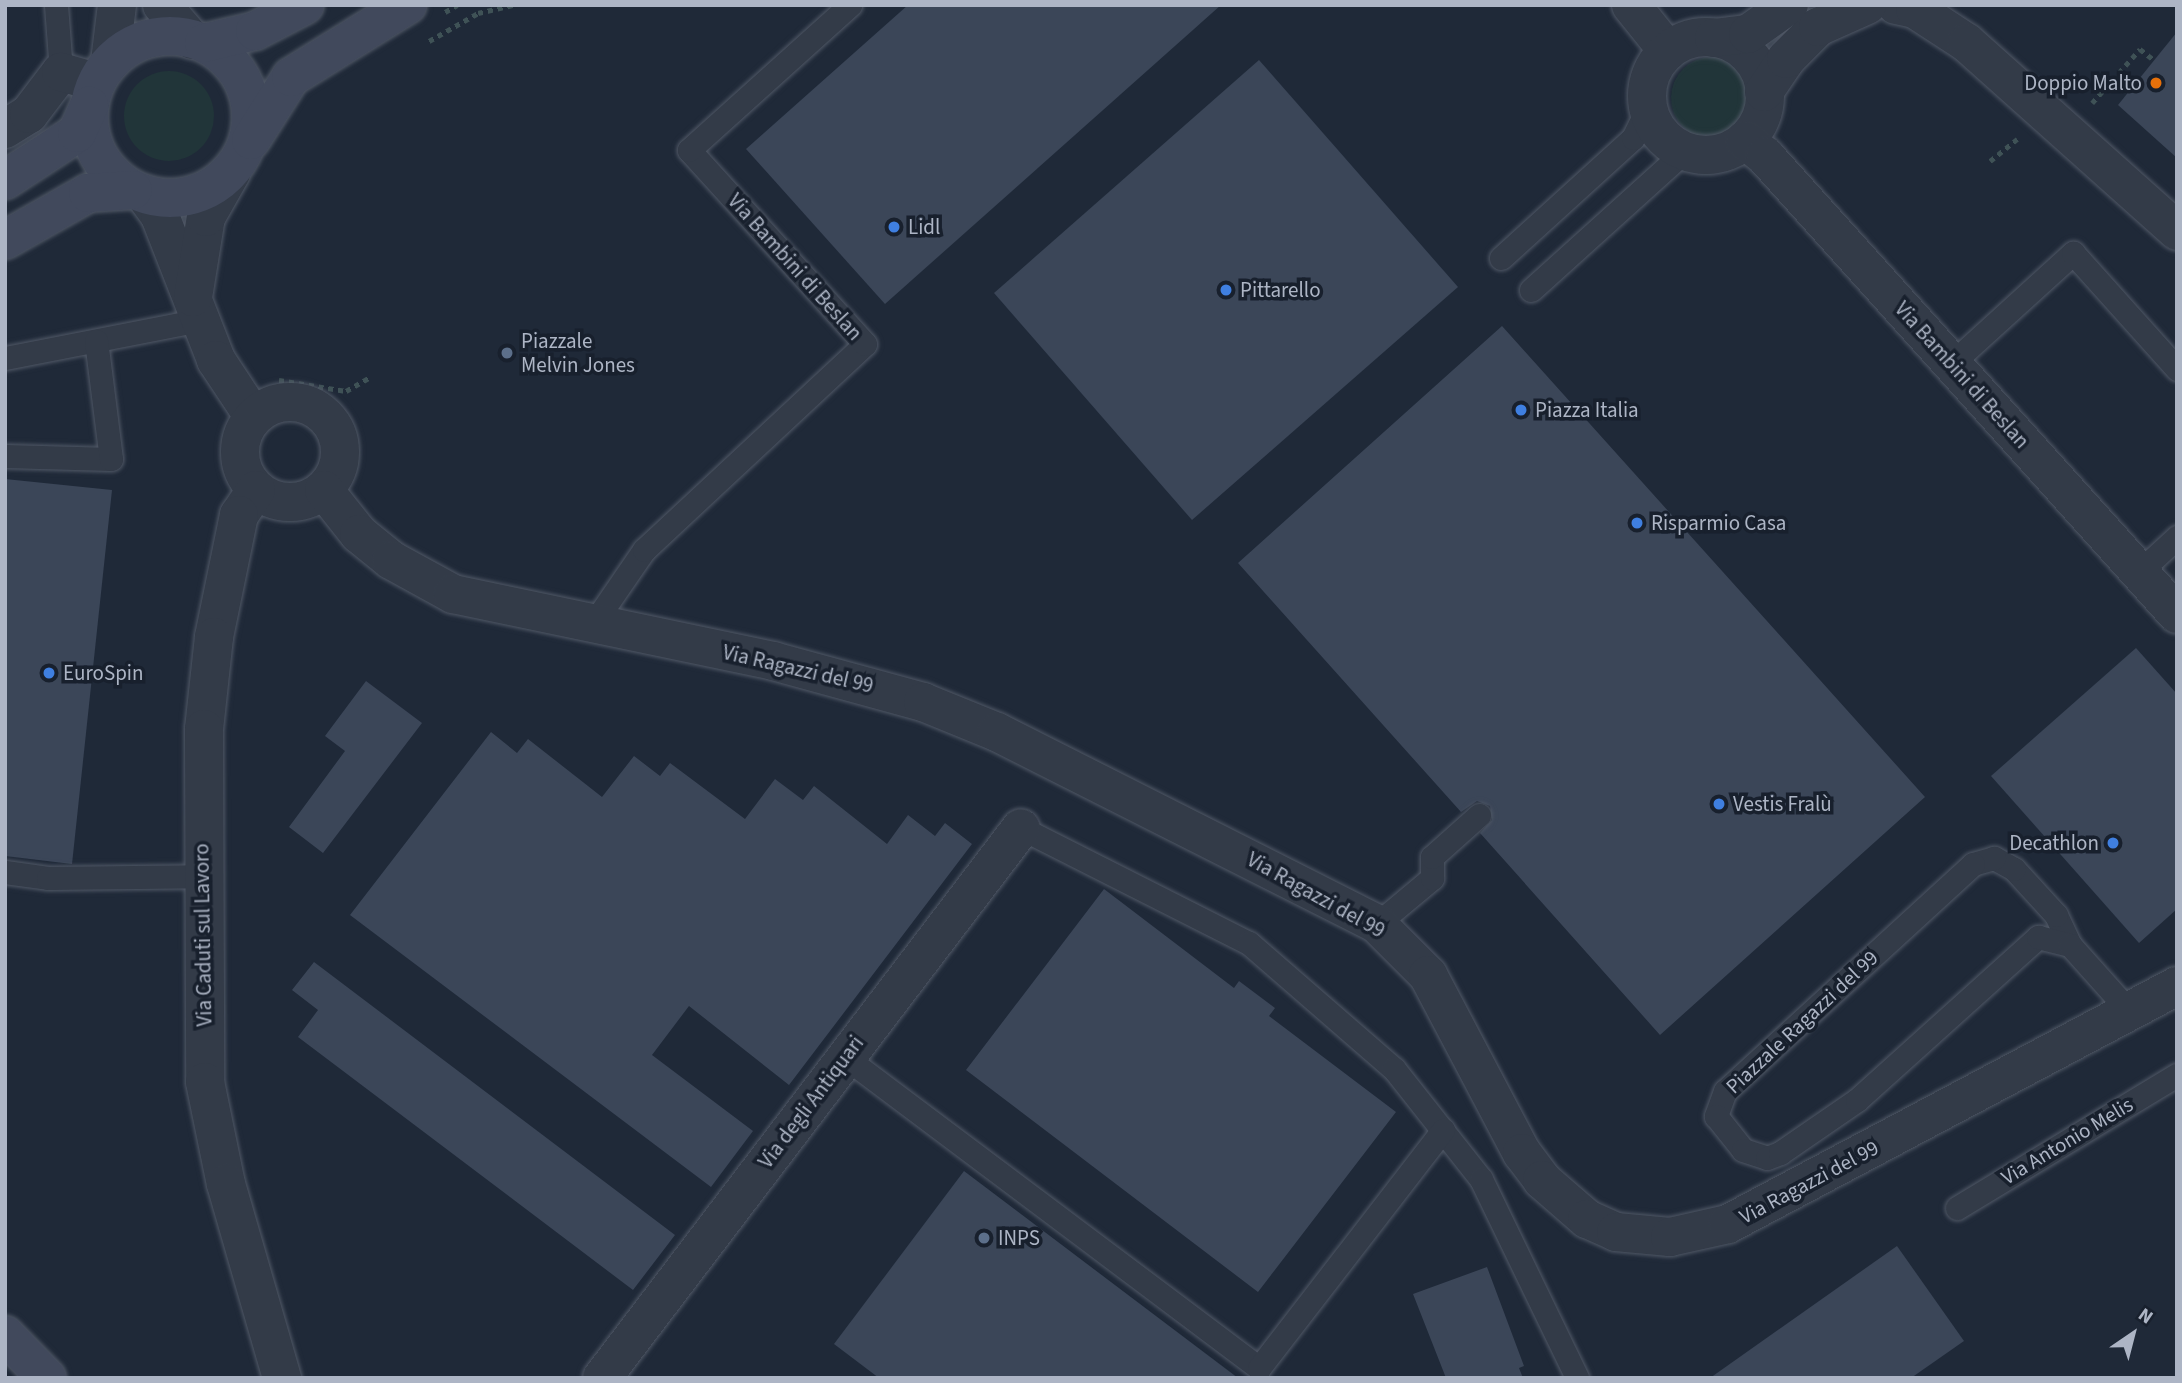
<!DOCTYPE html>
<html>
<head>
<meta charset="utf-8">
<style>
  body { margin:0 }
  #map { position:relative; width:2182px; height:1383px; overflow:hidden; background:#1f2938; font-family:"Source Sans 3",sans-serif }
  div>[style] { position:absolute }
  [style*='--x'] { left:calc(var(--x)*1px); top:calc(var(--y)*1px); width:calc(var(--w)*1px); rotate:calc(var(--a)*1deg) }
  .green>* { inset:0; background:#213539 }
  .round { border-radius:50% }
  .building>* { inset:0; background:#3b4658 }
  .path>* { height:4.5px; margin-top:-2.25px; transform-origin:0; background:repeating-linear-gradient(90deg,#3f5256 0 5px,transparent 0 10px) }
  .roads { filter:drop-shadow(0 0 2px #505866) drop-shadow(0 0 2px #505866) }
  .service>* { height:23px; margin:-11.5px; padding:0 11.5px; transform-origin:11.5px; border-radius:11.5px; background:#333b48 }
  .minor>* { height:38px; margin:-19px; padding:0 19px; transform-origin:19px; border-radius:19px; background:#333b48 }
  .minor>.ring { margin:-19px; padding:0; box-sizing:content-box; background:none; border:38px solid #333b48; border-radius:50% }
  .secondary>* { height:38px; margin:-19px; padding:0 19px; transform-origin:19px; border-radius:19px; background:#41495c }
  .secondary>.ring { margin:-19px; padding:0; box-sizing:content-box; background:none; border:38px solid #41495c; border-radius:50% }
  .dots>* { width:19px; height:19px; translate:-50% -50%; box-sizing:border-box; border:4px solid #18202d; border-radius:50% }
  span { translate:-50% -50%; white-space:nowrap; text-align:center; line-height:1.15; -webkit-text-stroke:7px #18202d; paint-order:stroke }
  .poi-label { font-size:21px; color:#adb5c5 }
  .right { translate:-100% -50%; text-align:right }
  .left { translate:0 -50%; text-align:left }
  .street-label { font-size:21px; color:#adb5c5 }
  .frame { position:absolute; inset:0; border:7px solid #adb5c5; pointer-events:none }
  .north { position:absolute; left:2098px; top:1299px; width:70px; height:70px; -webkit-text-stroke:5px #18202d; paint-order:stroke; rotate:35deg; font-size:19px; font-weight:700; line-height:28px; text-align:center; color:#adb5c5 }
  .north::after { content:''; display:block; margin:auto; width:24px; height:32px; background:#adb5c5; clip-path:polygon(50% 0,100% 100%,50% 72%,0 100%) }
</style>
</head>
<body>
<div id="map">
  <div class="green">
    <div class="round" style="left:1671px;top:57px;width:82px;height:82px"></div>
    <div class="round" style="left:124px;top:71px;width:90px;height:90px"></div>
  </div>
  <div class="building">
    <div style="clip-path:polygon(908px 5px,1221px 5px,885px 304px,746px 149px)"></div>
    <div style="clip-path:polygon(2177px 32px,2177px 158px,2118px 105px)"></div>
    <div style="clip-path:polygon(1259px 60px,1458px 287px,1192px 520px,994px 293px)"></div>
    <div style="clip-path:polygon(1502px 326px,1925px 797px,1660px 1035px,1480px 833px,1492px 820px,1490px 806px,1477px 801px,1461px 812px,1238px 563px)"></div>
    <div style="clip-path:polygon(5px 479px,112px 490px,72px 864px,5px 856px)"></div>
    <div style="clip-path:polygon(2136px 648px,2177px 694px,2177px 909px,2139px 943px,1991px 776px)"></div>
    <div style="clip-path:polygon(366px 681px,422px 723px,323px 853px,289px 827px,345px 751px,325px 736px)"></div>
    <div style="clip-path:polygon(491px 732px,517px 753px,528px 739px,602px 797px,634px 756px,660px 776px,670px 763px,745px 819px,775px 779px,803px 800px,814px 786px,887px 844px,908px 815px,935px 836px,945px 823px,972px 844px,789px 1085px,689px 1006px,652px 1055px,753px 1131px,711px 1187px,350px 915px)"></div>
    <div style="clip-path:polygon(1104px 889px,1234px 988px,1239px 981px,1275px 1008px,1269px 1016px,1396px 1112px,1258px 1292px,966px 1070px)"></div>
    <div style="clip-path:polygon(314px 962px,675px 1235px,633px 1290px,298px 1037px,318px 1010px,292px 990px)"></div>
    <div style="clip-path:polygon(964px 1171px,1238px 1378px,879px 1378px,834px 1344px)"></div>
    <div style="clip-path:polygon(1897px 1246px,1964px 1341px,1911px 1378px,1710px 1378px)"></div>
    <div style="clip-path:polygon(1487px 1267px,1524px 1366px,1519px 1368px,1523px 1378px,1446px 1378px,1413px 1294px)"></div>
  </div>
  <div class="path">
    <div style="--x:445;--y:12;--w:14;--a:-30"></div>
    <div style="--x:429;--y:41;--w:56;--a:-29.7"></div>
    <div style="--x:478;--y:13;--w:37;--a:-13"></div>
    <div style="--x:2092;--y:103;--w:72;--a:-48.4"></div>
    <div style="--x:2140;--y:49;--w:18;--a:38"></div>
    <div style="--x:1990;--y:161;--w:35;--a:-39"></div>
    <div style="--x:279;--y:380;--w:68;--a:9.3"></div>
    <div style="--x:346;--y:391;--w:28;--a:-30"></div>
  </div>
  <div class="roads">
    <div class="service">
      <div style="--x:56;--y:5;--w:67;--a:85.7"></div>
      <div style="--x:1501;--y:258;--w:178;--a:-42.3"></div>
      <div style="--x:1633;--y:138;--w:34;--a:-64"></div>
      <div style="--x:1531;--y:290;--w:207;--a:-42.1"></div>
      <div style="--x:5;--y:358;--w:199;--a:-11"></div>
      <div style="--x:1952;--y:363;--w:164;--a:-42.3"></div>
      <div style="--x:2073;--y:253;--w:156;--a:48.1"></div>
      <div style="--x:5;--y:456;--w:106;--a:1.6"></div>
      <div style="--x:111;--y:459;--w:119;--a:-97.2"></div>
      <div style="--x:2139;--y:572;--w:52;--a:-42.6"></div>
      <div style="--x:591;--y:627;--w:93;--a:-55.5"></div>
      <div style="--x:644;--y:550;--w:302;--a:-43"></div>
      <div style="--x:865;--y:344;--w:262;--a:-132.2"></div>
      <div style="--x:689;--y:150;--w:217;--a:-42"></div>
      <div style="--x:1021;--y:828;--w:255;--a:26.8"></div>
      <div style="--x:1249;--y:943;--w:192;--a:41"></div>
      <div style="--x:1394;--y:1069;--w:140;--a:51.7"></div>
      <div style="--x:1481;--y:1179;--w:221;--a:64.2"></div>
      <div style="--x:5;--y:872;--w:43;--a:7.9"></div>
      <div style="--x:48;--y:878;--w:153;--a:-0.7"></div>
      <div style="--x:1377;--y:924;--w:72;--a:-39.9"></div>
      <div style="--x:1432;--y:878;--w:21;--a:-90"></div>
      <div style="--x:1432;--y:857;--w:63;--a:-41.8"></div>
      <div style="--x:2070;--y:945;--w:33;--a:-115"></div>
      <div style="--x:2056;--y:915;--w:62;--a:-132.4"></div>
      <div style="--x:2014;--y:869;--w:23;--a:-151"></div>
      <div style="--x:1994;--y:858;--w:22;--a:164"></div>
      <div style="--x:1973;--y:864;--w:336;--a:137.5"></div>
      <div style="--x:1725;--y:1091;--w:27;--a:110"></div>
      <div style="--x:1716;--y:1116;--w:43;--a:51.5"></div>
      <div style="--x:1743;--y:1150;--w:25;--a:18"></div>
      <div style="--x:1767;--y:1158;--w:14;--a:-21"></div>
      <div style="--x:1780;--y:1153;--w:93;--a:-34.5"></div>
      <div style="--x:1857;--y:1100;--w:244;--a:-42"></div>
      <div style="--x:2038;--y:937;--w:33;--a:14"></div>
      <div style="--x:2070;--y:945;--w:90;--a:48.2"></div>
      <div style="--x:845;--y:1057;--w:518;--a:36.91"></div>
      <div style="--x:1259;--y:1368;--w:301;--a:-52.3"></div>
      <div style="--x:1957;--y:1208;--w:257;--a:-31.2"></div>
    </div>
    <div class="minor">
      <div style="--x:162;--y:5;--w:46;--a:49.4"></div>
      <div style="--x:1631;--y:5;--w:59;--a:51.2"></div>
      <div style="--x:1896;--y:5;--w:19;--a:12"></div>
      <div style="--x:1915;--y:9;--w:62;--a:33.2"></div>
      <div style="--x:1967;--y:43;--w:282;--a:41.8"></div>
      <div class="ring" style="left:1647px;top:37px;width:80px;height:80px"></div>
      <div style="--x:1714;--y:38;--w:34;--a:-7"></div>
      <div style="--x:1748;--y:34;--w:50;--a:-35.3"></div>
      <div style="--x:110;--y:62;--w:57;--a:-83"></div>
      <div style="--x:1764;--y:92;--w:40;--a:-56"></div>
      <div style="--x:1786;--y:59;--w:45;--a:-45"></div>
      <div style="--x:1818;--y:27;--w:54;--a:-24.2"></div>
      <div style="--x:5;--y:129;--w:28;--a:-32"></div>
      <div style="--x:29;--y:114;--w:53;--a:-52.7"></div>
      <div style="--x:61;--y:72;--w:36;--a:16"></div>
      <div style="--x:1745;--y:140;--w:26;--a:39"></div>
      <div style="--x:1765;--y:156;--w:616;--a:48.03"></div>
      <div style="--x:145;--y:195;--w:26;--a:54"></div>
      <div style="--x:160;--y:216;--w:155;--a:68.7"></div>
      <div style="--x:216;--y:360;--w:67;--a:56.5"></div>
      <div style="--x:193;--y:297;--w:81;--a:-80.8"></div>
      <div style="--x:206;--y:217;--w:51;--a:-60.4"></div>
      <div class="ring" style="left:240px;top:402px;width:62px;height:62px"></div>
      <div style="--x:256;--y:490;--w:30;--a:124"></div>
      <div style="--x:239;--y:515;--w:125;--a:101.6"></div>
      <div style="--x:214;--y:637;--w:93;--a:96.2"></div>
      <div style="--x:204;--y:729;--w:353;--a:89.8"></div>
      <div style="--x:205;--y:1082;--w:104;--a:78.4"></div>
      <div style="--x:226;--y:1184;--w:202;--a:73.9"></div>
      <div style="--x:324;--y:490;--w:56;--a:51.5"></div>
      <div style="--x:359;--y:534;--w:41;--a:39.1"></div>
      <div style="--x:391;--y:560;--w:71;--a:28.7"></div>
      <div style="--x:453;--y:594;--w:327;--a:11.8"></div>
      <div style="--x:773;--y:661;--w:156;--a:15.3"></div>
      <div style="--x:923;--y:702;--w:80;--a:22.1"></div>
      <div style="--x:997;--y:732;--w:426;--a:26.8"></div>
      <div style="--x:1377;--y:924;--w:72;--a:45"></div>
      <div style="--x:1428;--y:975;--w:201;--a:62.2"></div>
      <div style="--x:1522;--y:1153;--w:34;--a:53"></div>
      <div style="--x:1542;--y:1180;--w:60;--a:40.9"></div>
      <div style="--x:1587;--y:1219;--w:32;--a:24"></div>
      <div style="--x:1616;--y:1232;--w:54;--a:5.3"></div>
      <div style="--x:1670;--y:1237;--w:59;--a:-12.6"></div>
      <div style="--x:1728;--y:1224;--w:508;--a:-27.93"></div>
      <div style="--x:602;--y:1378;--w:691;--a:-52.7"></div>
    </div>
    <div class="secondary">
      <div class="ring" style="left:89px;top:36px;width:124px;height:124px"></div>
      <div style="--x:204;--y:43;--w:52;--a:-13.2"></div>
      <div style="--x:255;--y:31;--w:56;--a:-27.5"></div>
      <div style="--x:251;--y:140;--w:75;--a:-57.6"></div>
      <div style="--x:291;--y:77;--w:137;--a:-31.8"></div>
      <div style="--x:5;--y:180;--w:86;--a:-33.1"></div>
      <div style="--x:77;--y:133;--w:30;--a:-66"></div>
      <div style="--x:5;--y:240;--w:95;--a:-29.5"></div>
      <div style="--x:88;--y:193;--w:45;--a:-3.8"></div>
      <div style="--x:5;--y:1335;--w:60;--a:45.7"></div>
    </div>
  </div>
  <div class="dots">
    <div style="left:2156px;top:83px;background:#e8710a"></div>
    <div style="left:894px;top:227px;background:#3f7fe0"></div>
    <div style="left:1226px;top:290px;background:#3f7fe0"></div>
    <div style="left:507px;top:353px;background:#5c6f8a"></div>
    <div style="left:1521px;top:410px;background:#3f7fe0"></div>
    <div style="left:1637px;top:523px;background:#3f7fe0"></div>
    <div style="left:49px;top:673px;background:#3f7fe0"></div>
    <div style="left:1719px;top:804px;background:#3f7fe0"></div>
    <div style="left:2113px;top:843px;background:#3f7fe0"></div>
    <div style="left:984px;top:1238px;background:#5c6f8a"></div>
  </div>
  <div class="poi-label">
    <span class="right" style="left:2142px;top:83px">Doppio Malto</span>
    <span class="left" style="left:908px;top:227px">Lidl</span>
    <span class="left" style="left:1240px;top:290px">Pittarello</span>
    <span class="left" style="left:521px;top:353px">Piazzale<br>Melvin Jones</span>
    <span class="left" style="left:1535px;top:410px">Piazza Italia</span>
    <span class="left" style="left:1651px;top:523px">Risparmio Casa</span>
    <span class="left" style="left:63px;top:673px">EuroSpin</span>
    <span class="left" style="left:1733px;top:804px">Vestis Fralù</span>
    <span class="right" style="left:2099px;top:843px">Decathlon</span>
    <span class="left" style="left:998px;top:1238px">INPS</span>
  </div>
  <div class="street-label">
    <span style="left:795px;top:267px;rotate:48deg">Via Bambini di Beslan</span>
    <span style="left:1962px;top:375px;rotate:48deg">Via Bambini di Beslan</span>
    <span style="left:798px;top:669px;rotate:13deg">Via Ragazzi del 99</span>
    <span style="left:1316px;top:895px;rotate:29deg">Via Ragazzi del 99</span>
    <span style="left:203px;top:935px;rotate:-91deg">Via Caduti sul Lavoro</span>
    <span style="left:1802px;top:1022px;rotate:-43deg">Piazzale Ragazzi del 99</span>
    <span style="left:811px;top:1102px;rotate:-53deg">Via degli Antiquari</span>
    <span style="left:2067px;top:1141px;rotate:-31deg">Via Antonio Melis</span>
    <span style="left:1809px;top:1182px;rotate:-28deg">Via Ragazzi del 99</span>
  </div>
  <div class="frame"></div>
  <div class="north">N</div>
</div>
</body>
</html>
